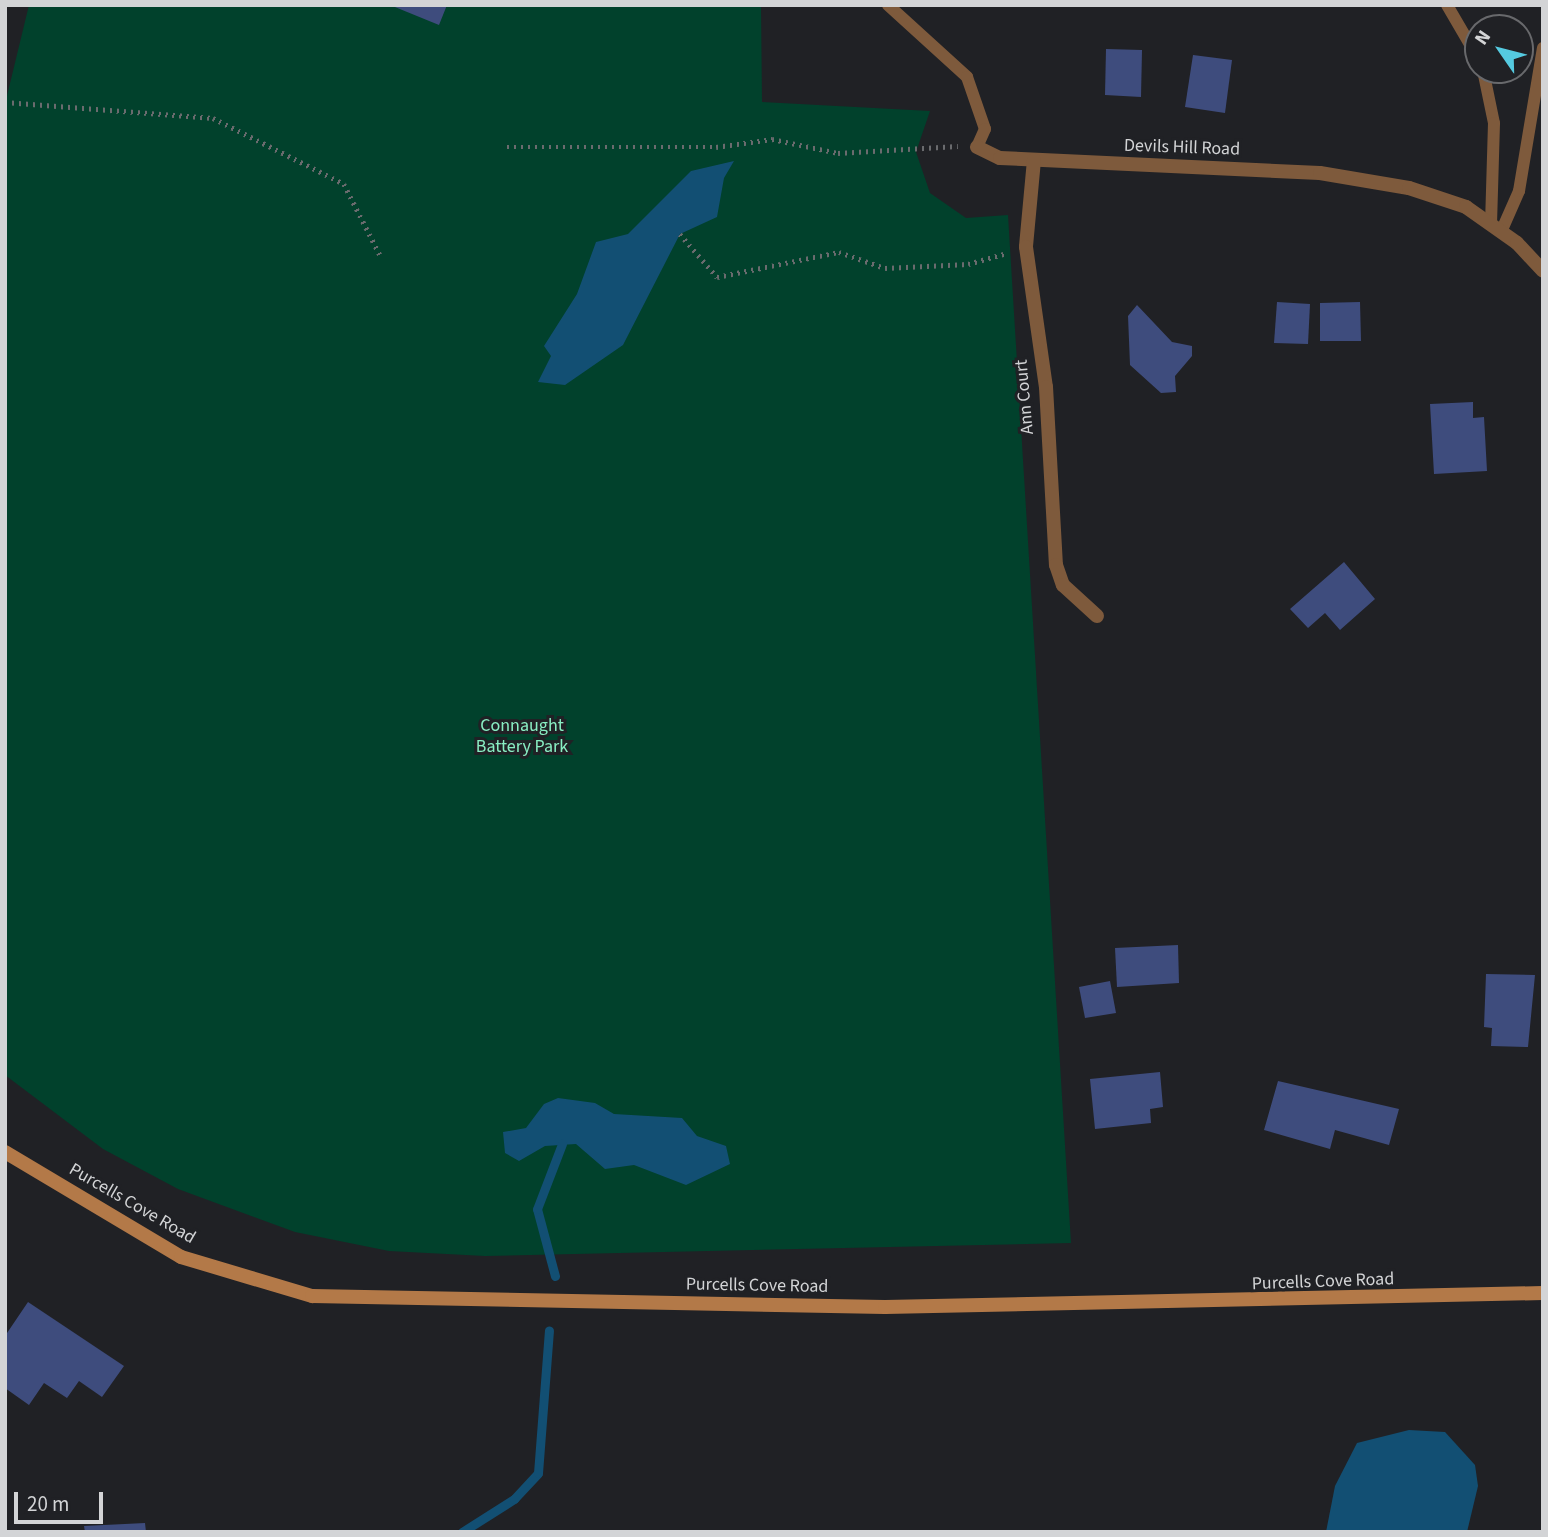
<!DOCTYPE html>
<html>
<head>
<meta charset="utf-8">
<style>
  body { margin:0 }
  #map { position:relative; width:1548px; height:1537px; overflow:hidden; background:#202125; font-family:"Source Sans 3",sans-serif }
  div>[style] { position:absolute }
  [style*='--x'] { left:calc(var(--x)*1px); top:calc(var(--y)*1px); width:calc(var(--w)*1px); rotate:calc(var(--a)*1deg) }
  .green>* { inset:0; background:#01412c }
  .water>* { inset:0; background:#124f73 }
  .stream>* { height:9px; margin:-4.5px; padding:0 4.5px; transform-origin:4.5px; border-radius:4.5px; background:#124f73 }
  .building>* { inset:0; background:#3e4c7d }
  .path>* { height:4.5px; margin-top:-2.25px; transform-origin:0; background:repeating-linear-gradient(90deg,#6a6b6e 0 2px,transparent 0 7px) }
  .service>* { height:12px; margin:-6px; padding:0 6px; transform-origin:6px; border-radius:6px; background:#7e5a3c }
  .minor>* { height:14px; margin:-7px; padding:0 7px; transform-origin:7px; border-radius:7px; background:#7e5a3c }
  .secondary>* { height:14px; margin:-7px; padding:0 7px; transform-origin:7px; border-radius:7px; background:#b37948 }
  span { translate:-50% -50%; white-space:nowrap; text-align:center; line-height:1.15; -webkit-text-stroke:6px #202125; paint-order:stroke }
  .street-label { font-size:18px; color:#d3d4d6 }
  .park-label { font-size:18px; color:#89eec3 }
  .frame { position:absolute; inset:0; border:7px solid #d3d4d6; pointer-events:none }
  .north { position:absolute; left:1464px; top:14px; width:70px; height:70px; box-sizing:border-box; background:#202125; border:2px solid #68696c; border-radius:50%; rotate:305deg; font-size:19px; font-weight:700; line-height:28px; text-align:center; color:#d3d4d6 }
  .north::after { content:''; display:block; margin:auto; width:24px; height:32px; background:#55cae0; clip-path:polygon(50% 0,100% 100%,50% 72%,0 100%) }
  .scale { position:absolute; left:14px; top:1492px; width:89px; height:32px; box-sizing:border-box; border:4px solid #d3d4d6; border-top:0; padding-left:9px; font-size:21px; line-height:24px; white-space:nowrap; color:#d3d4d6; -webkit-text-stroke:5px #202125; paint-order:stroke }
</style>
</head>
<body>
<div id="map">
  <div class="green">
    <div style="clip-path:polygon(29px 5px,761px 5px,762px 102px,930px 111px,916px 152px,930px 193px,966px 218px,1008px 215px,1071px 1243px,485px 1256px,389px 1251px,295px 1232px,178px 1189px,103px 1149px,5px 1075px,5px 104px)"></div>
  </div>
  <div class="water">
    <div style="clip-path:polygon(734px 161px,724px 178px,717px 217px,680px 234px,623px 345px,565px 385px,538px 382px,551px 356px,544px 346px,577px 294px,596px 242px,628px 234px,691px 171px)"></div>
    <div style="clip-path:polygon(558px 1098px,595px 1103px,614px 1114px,682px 1118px,697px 1136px,726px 1146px,730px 1164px,686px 1185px,634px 1165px,605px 1169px,576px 1144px,545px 1146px,519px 1161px,505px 1153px,503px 1132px,526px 1128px,544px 1104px)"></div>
    <div style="clip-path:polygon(1409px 1430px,1445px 1432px,1475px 1465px,1478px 1486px,1467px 1532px,1326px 1532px,1335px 1486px,1357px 1443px)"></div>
  </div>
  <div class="stream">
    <div style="--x:555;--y:1276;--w:69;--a:-105"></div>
    <div style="--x:537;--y:1209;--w:70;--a:-69"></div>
    <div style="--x:462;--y:1532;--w:62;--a:-32.4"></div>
    <div style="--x:514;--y:1499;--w:35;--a:-47"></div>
    <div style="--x:538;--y:1473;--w:143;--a:-85.6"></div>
  </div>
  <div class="building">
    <div style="clip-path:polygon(390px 5px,447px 5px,439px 25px)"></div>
    <div style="clip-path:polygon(1106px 49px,1142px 50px,1141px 97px,1105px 95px)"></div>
    <div style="clip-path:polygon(1193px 55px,1232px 60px,1225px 113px,1185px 107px)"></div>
    <div style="clip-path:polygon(1277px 302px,1310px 304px,1308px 344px,1274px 343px)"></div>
    <div style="clip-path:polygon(1360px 302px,1361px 341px,1320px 341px,1320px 303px)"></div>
    <div style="clip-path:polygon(1137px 305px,1172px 342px,1192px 346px,1192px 356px,1175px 376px,1176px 392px,1161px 393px,1130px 365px,1128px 316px)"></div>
    <div style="clip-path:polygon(1473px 402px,1473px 418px,1484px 417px,1487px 471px,1434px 474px,1430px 404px)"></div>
    <div style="clip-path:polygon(1344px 562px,1375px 599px,1340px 630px,1325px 613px,1308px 628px,1290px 609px)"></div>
    <div style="clip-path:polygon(1178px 945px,1179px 983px,1117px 987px,1115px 948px)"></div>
    <div style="clip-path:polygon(1486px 974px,1535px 975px,1528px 1047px,1491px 1046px,1492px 1028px,1484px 1027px)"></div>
    <div style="clip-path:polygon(1110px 981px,1116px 1013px,1085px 1018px,1079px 987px)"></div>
    <div style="clip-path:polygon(1160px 1072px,1163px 1107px,1150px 1109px,1151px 1123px,1095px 1129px,1090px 1079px)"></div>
    <div style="clip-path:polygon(1278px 1081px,1399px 1109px,1389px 1145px,1335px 1130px,1330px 1149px,1264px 1130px)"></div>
    <div style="clip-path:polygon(28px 1302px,124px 1366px,102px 1397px,79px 1381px,67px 1398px,44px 1383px,29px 1405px,5px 1388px,5px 1336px)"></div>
    <div style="clip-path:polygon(145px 1523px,146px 1532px,85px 1532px,84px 1526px)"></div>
  </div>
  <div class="path">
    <div style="--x:5;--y:102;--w:209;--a:4.4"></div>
    <div style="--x:213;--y:118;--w:147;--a:26.7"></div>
    <div style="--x:344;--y:184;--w:80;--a:63.1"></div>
    <div style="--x:507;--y:147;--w:209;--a:0"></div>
    <div style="--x:716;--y:147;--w:57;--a:-8.1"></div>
    <div style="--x:772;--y:139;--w:67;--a:12"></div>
    <div style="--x:838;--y:153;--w:120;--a:-3.3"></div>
    <div style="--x:680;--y:234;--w:57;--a:49.3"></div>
    <div style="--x:717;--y:277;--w:125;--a:-11.6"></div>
    <div style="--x:839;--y:252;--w:49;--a:19.2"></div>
    <div style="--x:885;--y:268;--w:83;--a:-2.8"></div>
    <div style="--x:968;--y:264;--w:41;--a:-15.8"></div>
  </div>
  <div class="service">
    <div style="--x:888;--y:5;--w:107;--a:42.3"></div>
    <div style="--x:967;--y:77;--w:55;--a:70.9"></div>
    <div style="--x:985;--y:129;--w:20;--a:114"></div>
    <div style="--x:1447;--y:5;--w:61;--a:59.7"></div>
    <div style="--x:1483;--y:70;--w:54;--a:78.3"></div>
    <div style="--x:1494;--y:123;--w:101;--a:91.7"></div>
    <div style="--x:1501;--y:232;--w:45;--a:-66.3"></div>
    <div style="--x:1519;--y:191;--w:145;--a:-80.5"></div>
  </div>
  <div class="minor">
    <div style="--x:977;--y:147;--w:25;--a:26"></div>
    <div style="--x:1000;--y:158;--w:320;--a:2.7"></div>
    <div style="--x:1320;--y:173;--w:90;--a:9.6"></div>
    <div style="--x:1409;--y:188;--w:60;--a:18.4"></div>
    <div style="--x:1466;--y:207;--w:62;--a:35.2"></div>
    <div style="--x:1517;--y:243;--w:38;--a:47"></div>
    <div style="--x:1034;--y:160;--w:87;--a:95.3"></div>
    <div style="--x:1026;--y:247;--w:141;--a:81.9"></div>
    <div style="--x:1046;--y:387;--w:178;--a:86.8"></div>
    <div style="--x:1056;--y:565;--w:21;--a:71"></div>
    <div style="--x:1063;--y:585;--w:46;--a:42.4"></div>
  </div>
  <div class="secondary">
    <div style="--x:5;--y:1152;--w:205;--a:30.8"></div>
    <div style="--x:181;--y:1257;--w:137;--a:16.6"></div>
    <div style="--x:312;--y:1296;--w:573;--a:1.1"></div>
    <div style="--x:885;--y:1307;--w:658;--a:-1.22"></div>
  </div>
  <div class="street-label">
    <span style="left:1182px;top:148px;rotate:2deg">Devils Hill Road</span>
    <span style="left:1025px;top:397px;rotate:-95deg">Ann Court</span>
    <span style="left:132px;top:1204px;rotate:30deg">Purcells Cove Road</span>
    <span style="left:1323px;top:1282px;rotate:-2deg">Purcells Cove Road</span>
    <span style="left:757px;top:1286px;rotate:1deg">Purcells Cove Road</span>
  </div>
  <div class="park-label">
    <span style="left:522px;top:737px">Connaught<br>Battery Park</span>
  </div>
  <div class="frame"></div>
  <div class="north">N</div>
  <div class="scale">20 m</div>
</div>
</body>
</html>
